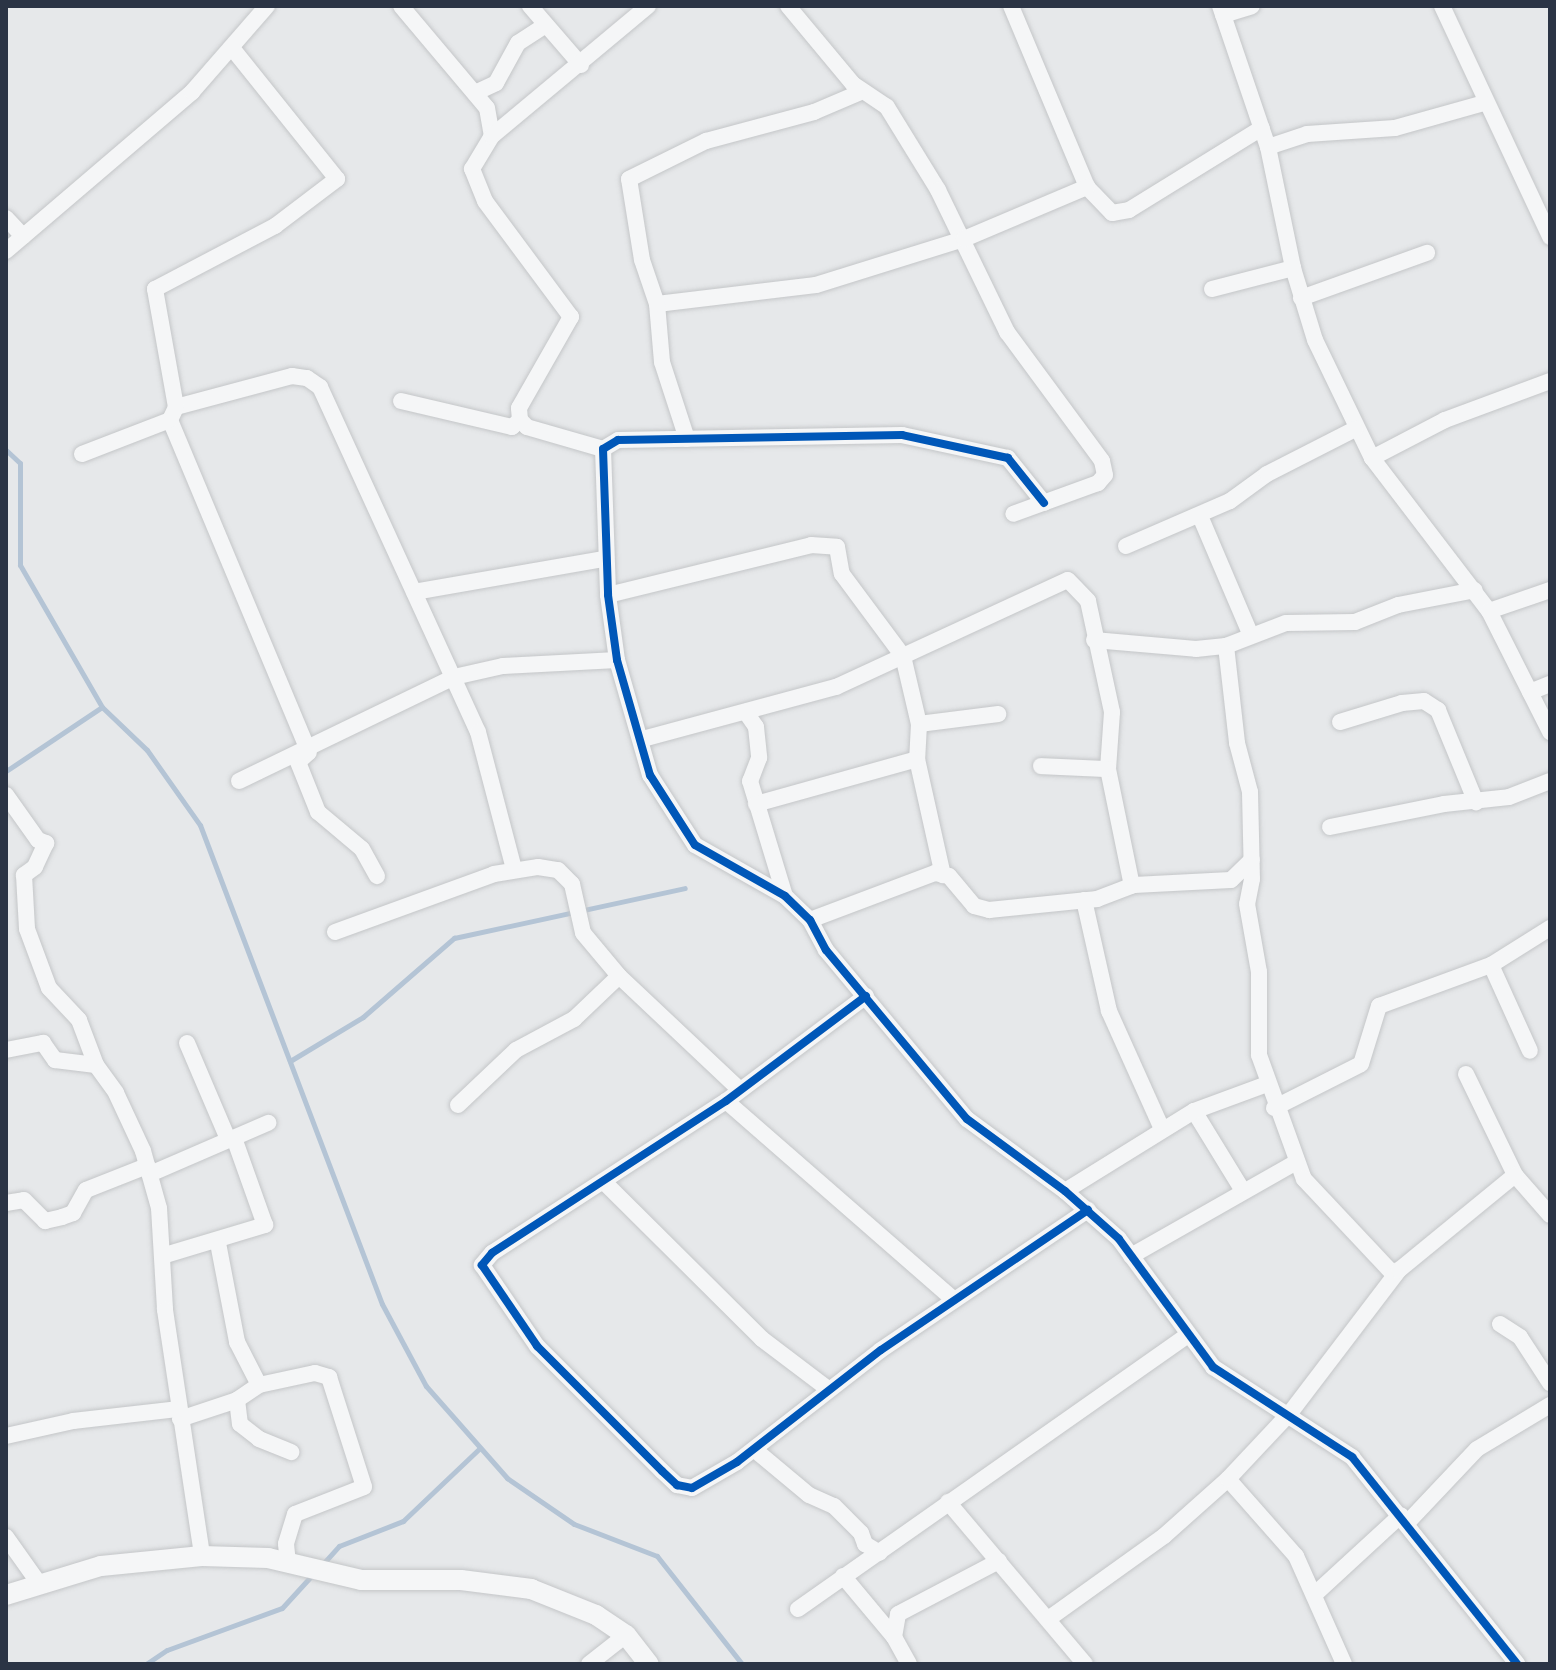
<!DOCTYPE html>
<html>
<head>
<meta charset="utf-8">
<style>
  body { margin:0 }
  #map { position:relative; width:1556px; height:1670px; overflow:hidden; background:#e6e8ea; font-family:Manrope,sans-serif }
  div>[style] { position:absolute }
  [style*='--x'] { left:calc(var(--x)*1px); top:calc(var(--y)*1px); width:calc(var(--w)*1px); rotate:calc(var(--a)*1deg) }
  .stream>* { height:5px; margin:-2.5px; padding:0 2.5px; transform-origin:2.5px; border-radius:2.5px; background:#b4c4d5 }
  .roads { filter:drop-shadow(0 0 2px #c4c6c8) drop-shadow(0 0 2px #c4c6c8) }
  .minor>* { height:16px; margin:-8px; padding:0 8px; transform-origin:8px; border-radius:8px; background:#f5f6f7 }
  .tertiary>* { height:20px; margin:-10px; padding:0 10px; transform-origin:10px; border-radius:10px; background:#f5f6f7 }
  .cycleway>* { height:8px; margin:-4px; padding:0 4px; transform-origin:4px; border-radius:4px; background:#0057b8 }
  span { translate:-50% -50%; white-space:nowrap; text-align:center; line-height:1.15; -webkit-text-stroke:6px #f4f6f9; paint-order:stroke }
  .frame { position:absolute; inset:0; border:8px solid #2b3445; pointer-events:none }
</style>
</head>
<body>
<div id="map">
  <div class="stream">
    <div style="--x:6;--y:450;--w:19;--a:43"></div>
    <div style="--x:20;--y:463;--w:102;--a:90"></div>
    <div style="--x:20;--y:565;--w:164;--a:60"></div>
    <div style="--x:102;--y:707;--w:62;--a:43.7"></div>
    <div style="--x:147;--y:750;--w:92;--a:54.8"></div>
    <div style="--x:200;--y:825;--w:512;--a:69.2"></div>
    <div style="--x:382;--y:1304;--w:93;--a:61.8"></div>
    <div style="--x:426;--y:1386;--w:123;--a:48.6"></div>
    <div style="--x:507;--y:1478;--w:81;--a:34.5"></div>
    <div style="--x:574;--y:1524;--w:89;--a:21.1"></div>
    <div style="--x:657;--y:1556;--w:137;--a:51.8"></div>
    <div style="--x:6;--y:771;--w:115;--a:-33.7"></div>
    <div style="--x:290;--y:1061;--w:85;--a:-31.1"></div>
    <div style="--x:363;--y:1017;--w:121;--a:-41"></div>
    <div style="--x:454;--y:938;--w:236;--a:-12.2"></div>
    <div style="--x:321;--y:1566;--w:27;--a:-48"></div>
    <div style="--x:339;--y:1546;--w:69;--a:-21.3"></div>
    <div style="--x:403;--y:1521;--w:106;--a:-43.5"></div>
    <div style="--x:146;--y:1664;--w:25;--a:-34"></div>
    <div style="--x:167;--y:1650;--w:122;--a:-20.1"></div>
    <div style="--x:282;--y:1608;--w:47;--a:-47.6"></div>
  </div>
  <div class="roads">
    <div class="minor">
      <div style="--x:401;--y:6;--w:133;--a:49.9"></div>
      <div style="--x:487;--y:108;--w:28;--a:80"></div>
      <div style="--x:530;--y:6;--w:78;--a:49.2"></div>
      <div style="--x:788;--y:6;--w:102;--a:50.2"></div>
      <div style="--x:853;--y:84;--w:41;--a:34.1"></div>
      <div style="--x:887;--y:107;--w:97;--a:58.4"></div>
      <div style="--x:938;--y:190;--w:158;--a:64.1"></div>
      <div style="--x:1007;--y:332;--w:160;--a:53.6"></div>
      <div style="--x:1102;--y:461;--w:14;--a:78"></div>
      <div style="--x:1105;--y:475;--w:11;--a:131"></div>
      <div style="--x:1098;--y:483;--w:90;--a:160"></div>
      <div style="--x:1011;--y:6;--w:196;--a:67.2"></div>
      <div style="--x:1087;--y:187;--w:36;--a:46"></div>
      <div style="--x:1112;--y:213;--w:17;--a:-10"></div>
      <div style="--x:1129;--y:210;--w:156;--a:-31.7"></div>
      <div style="--x:1220;--y:6;--w:149;--a:71.2"></div>
      <div style="--x:1268;--y:147;--w:124;--a:78.3"></div>
      <div style="--x:1293;--y:268;--w:75;--a:73"></div>
      <div style="--x:1315;--y:340;--w:131;--a:64.2"></div>
      <div style="--x:1372;--y:458;--w:193;--a:52.6"></div>
      <div style="--x:1489;--y:611;--w:136;--a:63.2"></div>
      <div style="--x:1442;--y:6;--w:255;--a:64.9"></div>
      <div style="--x:1223;--y:15;--w:30;--a:-17"></div>
      <div style="--x:475;--y:93;--w:23;--a:-25"></div>
      <div style="--x:496;--y:83;--w:46;--a:-61.2"></div>
      <div style="--x:518;--y:43;--w:33;--a:-33"></div>
      <div style="--x:1268;--y:147;--w:41;--a:-18.4"></div>
      <div style="--x:1307;--y:134;--w:88;--a:-3.9"></div>
      <div style="--x:1395;--y:128;--w:92;--a:-15.7"></div>
      <div style="--x:6;--y:218;--w:25;--a:47"></div>
      <div style="--x:6;--y:251;--w:245;--a:-40.5"></div>
      <div style="--x:192;--y:92;--w:114;--a:-48.9"></div>
      <div style="--x:1212;--y:289;--w:84;--a:-14.5"></div>
      <div style="--x:1301;--y:298;--w:134;--a:-19.7"></div>
      <div style="--x:657;--y:304;--w:160;--a:-6.8"></div>
      <div style="--x:816;--y:285;--w:155;--a:-17.3"></div>
      <div style="--x:964;--y:239;--w:134;--a:-22.9"></div>
      <div style="--x:401;--y:401;--w:114;--a:13.2"></div>
      <div style="--x:512;--y:427;--w:11;--a:-41"></div>
      <div style="--x:176;--y:407;--w:120;--a:-15"></div>
      <div style="--x:292;--y:376;--w:15;--a:8"></div>
      <div style="--x:307;--y:378;--w:16;--a:35"></div>
      <div style="--x:320;--y:387;--w:379;--a:65.4"></div>
      <div style="--x:478;--y:732;--w:142;--a:75.3"></div>
      <div style="--x:170;--y:420;--w:360;--a:67.3"></div>
      <div style="--x:687;--y:439;--w:81;--a:-108"></div>
      <div style="--x:662;--y:362;--w:58;--a:-94.9"></div>
      <div style="--x:657;--y:304;--w:46;--a:-108.8"></div>
      <div style="--x:642;--y:260;--w:82;--a:-99.1"></div>
      <div style="--x:629;--y:179;--w:86;--a:-26.3"></div>
      <div style="--x:706;--y:141;--w:112;--a:-15"></div>
      <div style="--x:814;--y:112;--w:51;--a:-23.1"></div>
      <div style="--x:603;--y:449;--w:79;--a:-163.9"></div>
      <div style="--x:527;--y:427;--w:10;--a:-135"></div>
      <div style="--x:520;--y:420;--w:12;--a:-95"></div>
      <div style="--x:519;--y:408;--w:105;--a:-60.3"></div>
      <div style="--x:571;--y:317;--w:144;--a:-126.6"></div>
      <div style="--x:485;--y:201;--w:35;--a:-112"></div>
      <div style="--x:472;--y:169;--w:39;--a:-59"></div>
      <div style="--x:492;--y:136;--w:203;--a:-39.8"></div>
      <div style="--x:82;--y:454;--w:94;--a:-21.1"></div>
      <div style="--x:170;--y:420;--w:14;--a:-65"></div>
      <div style="--x:176;--y:407;--w:120;--a:-100.1"></div>
      <div style="--x:155;--y:289;--w:136;--a:-27.7"></div>
      <div style="--x:275;--y:226;--w:78;--a:-37.2"></div>
      <div style="--x:337;--y:179;--w:166;--a:-128.7"></div>
      <div style="--x:1372;--y:458;--w:82;--a:-27.5"></div>
      <div style="--x:1445;--y:420;--w:112;--a:-20.4"></div>
      <div style="--x:1044;--y:503;--w:58;--a:-128.7"></div>
      <div style="--x:1008;--y:458;--w:108;--a:-167.8"></div>
      <div style="--x:902;--y:435;--w:284;--a:179"></div>
      <div style="--x:618;--y:440;--w:17;--a:149"></div>
      <div style="--x:603;--y:449;--w:146;--a:88"></div>
      <div style="--x:608;--y:595;--w:66;--a:82.1"></div>
      <div style="--x:617;--y:660;--w:120;--a:74"></div>
      <div style="--x:650;--y:775;--w:83;--a:57.3"></div>
      <div style="--x:695;--y:845;--w:103;--a:29.5"></div>
      <div style="--x:785;--y:896;--w:35;--a:44"></div>
      <div style="--x:810;--y:920;--w:34;--a:62"></div>
      <div style="--x:826;--y:950;--w:220;--a:50.2"></div>
      <div style="--x:967;--y:1119;--w:122;--a:36.3"></div>
      <div style="--x:1065;--y:1191;--w:72;--a:41.6"></div>
      <div style="--x:1119;--y:1239;--w:159;--a:53.7"></div>
      <div style="--x:1213;--y:1367;--w:166;--a:32.9"></div>
      <div style="--x:1352;--y:1457;--w:265;--a:51.4"></div>
      <div style="--x:1200;--y:516;--w:127;--a:66.9"></div>
      <div style="--x:1126;--y:546;--w:113;--a:-23.4"></div>
      <div style="--x:1230;--y:501;--w:46;--a:-36.1"></div>
      <div style="--x:1267;--y:474;--w:99;--a:-27.1"></div>
      <div style="--x:414;--y:592;--w:193;--a:-9.9"></div>
      <div style="--x:608;--y:595;--w:209;--a:-13.8"></div>
      <div style="--x:811;--y:545;--w:26;--a:4"></div>
      <div style="--x:837;--y:547;--w:27;--a:80"></div>
      <div style="--x:842;--y:574;--w:102;--a:53.4"></div>
      <div style="--x:903;--y:656;--w:70;--a:76.8"></div>
      <div style="--x:919;--y:724;--w:35;--a:93"></div>
      <div style="--x:917;--y:759;--w:119;--a:77.4"></div>
      <div style="--x:1489;--y:611;--w:65;--a:-19"></div>
      <div style="--x:1094;--y:640;--w:102;--a:5"></div>
      <div style="--x:1196;--y:649;--w:30;--a:-6"></div>
      <div style="--x:1226;--y:646;--w:64;--a:-21"></div>
      <div style="--x:1286;--y:623;--w:69;--a:-0.8"></div>
      <div style="--x:1355;--y:622;--w:46;--a:-21.6"></div>
      <div style="--x:1398;--y:605;--w:78;--a:-11"></div>
      <div style="--x:1226;--y:646;--w:98;--a:83.5"></div>
      <div style="--x:1237;--y:743;--w:51;--a:75.1"></div>
      <div style="--x:1250;--y:792;--w:87;--a:88.7"></div>
      <div style="--x:1252;--y:879;--w:25;--a:101"></div>
      <div style="--x:1247;--y:904;--w:69;--a:80"></div>
      <div style="--x:1259;--y:972;--w:83;--a:90"></div>
      <div style="--x:1259;--y:1055;--w:132;--a:70.1"></div>
      <div style="--x:1304;--y:1179;--w:132;--a:46.8"></div>
      <div style="--x:1530;--y:692;--w:22;--a:-22"></div>
      <div style="--x:747;--y:714;--w:16;--a:55"></div>
      <div style="--x:756;--y:727;--w:31;--a:84"></div>
      <div style="--x:759;--y:758;--w:25;--a:111"></div>
      <div style="--x:750;--y:781;--w:120;--a:73.1"></div>
      <div style="--x:1340;--y:722;--w:65;--a:-17"></div>
      <div style="--x:1402;--y:703;--w:22;--a:-5"></div>
      <div style="--x:1424;--y:701;--w:17;--a:33"></div>
      <div style="--x:1438;--y:710;--w:100;--a:67.6"></div>
      <div style="--x:919;--y:724;--w:80;--a:-7.2"></div>
      <div style="--x:643;--y:739;--w:200;--a:-15.1"></div>
      <div style="--x:836;--y:687;--w:255;--a:-24.8"></div>
      <div style="--x:1068;--y:580;--w:29;--a:46"></div>
      <div style="--x:1088;--y:601;--w:114;--a:77.8"></div>
      <div style="--x:1112;--y:712;--w:57;--a:94"></div>
      <div style="--x:1108;--y:769;--w:119;--a:78.4"></div>
      <div style="--x:308;--y:753;--w:13;--a:138"></div>
      <div style="--x:298;--y:762;--w:54;--a:68.2"></div>
      <div style="--x:318;--y:812;--w:57;--a:40.1"></div>
      <div style="--x:362;--y:849;--w:31;--a:61"></div>
      <div style="--x:1041;--y:766;--w:67;--a:2.6"></div>
      <div style="--x:239;--y:781;--w:239;--a:-25.8"></div>
      <div style="--x:454;--y:677;--w:50;--a:-12.7"></div>
      <div style="--x:503;--y:666;--w:114;--a:-3"></div>
      <div style="--x:6;--y:795;--w:55;--a:54.6"></div>
      <div style="--x:38;--y:840;--w:9;--a:21"></div>
      <div style="--x:46;--y:843;--w:26;--a:115"></div>
      <div style="--x:35;--y:867;--w:14;--a:144"></div>
      <div style="--x:24;--y:875;--w:54;--a:86.8"></div>
      <div style="--x:27;--y:929;--w:63;--a:69.6"></div>
      <div style="--x:49;--y:988;--w:44;--a:46.8"></div>
      <div style="--x:79;--y:1020;--w:48;--a:69.3"></div>
      <div style="--x:96;--y:1065;--w:34;--a:54"></div>
      <div style="--x:116;--y:1093;--w:64;--a:65"></div>
      <div style="--x:143;--y:1151;--w:59;--a:74.3"></div>
      <div style="--x:159;--y:1208;--w:102;--a:86.6"></div>
      <div style="--x:165;--y:1310;--w:249;--a:81.4"></div>
      <div style="--x:756;--y:804;--w:167;--a:-15.6"></div>
      <div style="--x:1330;--y:827;--w:116;--a:-11.4"></div>
      <div style="--x:1444;--y:804;--w:65;--a:-6.1"></div>
      <div style="--x:1509;--y:797;--w:44;--a:-21.3"></div>
      <div style="--x:1084;--y:900;--w:114;--a:77.3"></div>
      <div style="--x:1109;--y:1011;--w:129;--a:65.8"></div>
      <div style="--x:810;--y:920;--w:134;--a:-20.6"></div>
      <div style="--x:935;--y:873;--w:14;--a:12"></div>
      <div style="--x:949;--y:876;--w:39;--a:50"></div>
      <div style="--x:974;--y:906;--w:16;--a:15"></div>
      <div style="--x:989;--y:910;--w:109;--a:-5.8"></div>
      <div style="--x:1097;--y:899;--w:40;--a:-21"></div>
      <div style="--x:1134;--y:885;--w:97;--a:-3"></div>
      <div style="--x:1231;--y:880;--w:29;--a:-44"></div>
      <div style="--x:335;--y:932;--w:169;--a:-20"></div>
      <div style="--x:494;--y:874;--w:45;--a:-9"></div>
      <div style="--x:538;--y:867;--w:20;--a:9"></div>
      <div style="--x:558;--y:870;--w:20;--a:45"></div>
      <div style="--x:572;--y:884;--w:50;--a:77.3"></div>
      <div style="--x:583;--y:933;--w:56;--a:50.1"></div>
      <div style="--x:619;--y:976;--w:165;--a:43.3"></div>
      <div style="--x:1491;--y:965;--w:94;--a:65.6"></div>
      <div style="--x:866;--y:996;--w:175;--a:143.1"></div>
      <div style="--x:726;--y:1101;--w:279;--a:147"></div>
      <div style="--x:492;--y:1253;--w:16;--a:130"></div>
      <div style="--x:482;--y:1265;--w:98;--a:55.8"></div>
      <div style="--x:537;--y:1346;--w:177;--a:45"></div>
      <div style="--x:662;--y:1471;--w:21;--a:43"></div>
      <div style="--x:677;--y:1485;--w:15;--a:11"></div>
      <div style="--x:692;--y:1488;--w:52;--a:-30"></div>
      <div style="--x:737;--y:1462;--w:182;--a:-37.9"></div>
      <div style="--x:881;--y:1350;--w:250;--a:-34.1"></div>
      <div style="--x:187;--y:1043;--w:104;--a:66.9"></div>
      <div style="--x:6;--y:1050;--w:38;--a:-11"></div>
      <div style="--x:43;--y:1043;--w:21;--a:55"></div>
      <div style="--x:55;--y:1060;--w:41;--a:7"></div>
      <div style="--x:1466;--y:1074;--w:112;--a:64.1"></div>
      <div style="--x:1515;--y:1175;--w:53;--a:48.8"></div>
      <div style="--x:726;--y:1101;--w:301;--a:41.1"></div>
      <div style="--x:458;--y:1105;--w:80;--a:-43.5"></div>
      <div style="--x:516;--y:1050;--w:66;--a:-28.1"></div>
      <div style="--x:574;--y:1019;--w:62;--a:-43.7"></div>
      <div style="--x:1274;--y:1108;--w:97;--a:-26.8"></div>
      <div style="--x:1361;--y:1064;--w:61;--a:-72.8"></div>
      <div style="--x:1379;--y:1006;--w:119;--a:-20.1"></div>
      <div style="--x:1491;--y:965;--w:70;--a:-32.1"></div>
      <div style="--x:1194;--y:1111;--w:94;--a:58.5"></div>
      <div style="--x:150;--y:1174;--w:129;--a:-23.4"></div>
      <div style="--x:605;--y:1183;--w:221;--a:44.8"></div>
      <div style="--x:762;--y:1339;--w:83;--a:37.1"></div>
      <div style="--x:1065;--y:1191;--w:152;--a:-31.8"></div>
      <div style="--x:1194;--y:1111;--w:78;--a:-20.3"></div>
      <div style="--x:6;--y:1203;--w:18;--a:-9"></div>
      <div style="--x:24;--y:1200;--w:30;--a:45"></div>
      <div style="--x:45;--y:1221;--w:17;--a:-13"></div>
      <div style="--x:62;--y:1217;--w:12;--a:-20"></div>
      <div style="--x:73;--y:1213;--w:26;--a:-61"></div>
      <div style="--x:86;--y:1190;--w:66;--a:-21.5"></div>
      <div style="--x:218;--y:1243;--w:101;--a:79.1"></div>
      <div style="--x:237;--y:1342;--w:48;--a:62.9"></div>
      <div style="--x:259;--y:1385;--w:27;--a:146"></div>
      <div style="--x:237;--y:1400;--w:24;--a:83"></div>
      <div style="--x:240;--y:1424;--w:24;--a:38"></div>
      <div style="--x:259;--y:1439;--w:35;--a:22"></div>
      <div style="--x:162;--y:1256;--w:108;--a:-16.8"></div>
      <div style="--x:265;--y:1225;--w:92;--a:-109.6"></div>
      <div style="--x:1131;--y:1256;--w:189;--a:-29.6"></div>
      <div style="--x:1500;--y:1324;--w:24;--a:33"></div>
      <div style="--x:1520;--y:1337;--w:55;--a:56.9"></div>
      <div style="--x:259;--y:1385;--w:57;--a:-12.1"></div>
      <div style="--x:315;--y:1373;--w:15;--a:16"></div>
      <div style="--x:329;--y:1377;--w:115;--a:72.3"></div>
      <div style="--x:364;--y:1487;--w:74;--a:158.6"></div>
      <div style="--x:295;--y:1514;--w:31;--a:107"></div>
      <div style="--x:286;--y:1544;--w:19;--a:84"></div>
      <div style="--x:180;--y:1419;--w:60;--a:-18.4"></div>
      <div style="--x:6;--y:1436;--w:69;--a:-12.6"></div>
      <div style="--x:73;--y:1421;--w:107;--a:-6.5"></div>
      <div style="--x:755;--y:1450;--w:70;--a:39.8"></div>
      <div style="--x:809;--y:1495;--w:27;--a:24"></div>
      <div style="--x:834;--y:1506;--w:38;--a:45"></div>
      <div style="--x:861;--y:1533;--w:12;--a:70"></div>
      <div style="--x:865;--y:1544;--w:17;--a:31"></div>
      <div style="--x:1228;--y:1479;--w:103;--a:48.6"></div>
      <div style="--x:1296;--y:1556;--w:118;--a:66"></div>
      <div style="--x:948;--y:1502;--w:212;--a:49.8"></div>
      <div style="--x:1408;--y:1522;--w:100;--a:-46.6"></div>
      <div style="--x:1477;--y:1449;--w:85;--a:-31.1"></div>
      <div style="--x:6;--y:1537;--w:55;--a:54.6"></div>
      <div style="--x:843;--y:1576;--w:80;--a:50.1"></div>
      <div style="--x:1314;--y:1595;--w:118;--a:-42.6"></div>
      <div style="--x:798;--y:1609;--w:475;--a:-35.1"></div>
      <div style="--x:1051;--y:1617;--w:139;--a:-35.6"></div>
      <div style="--x:1164;--y:1536;--w:86;--a:-41.7"></div>
      <div style="--x:1228;--y:1479;--w:91;--a:-46.8"></div>
      <div style="--x:1290;--y:1413;--w:180;--a:-52.7"></div>
      <div style="--x:1399;--y:1270;--w:150;--a:-39.3"></div>
      <div style="--x:589;--y:1664;--w:47;--a:-38.1"></div>
      <div style="--x:909;--y:1664;--w:31;--a:-119"></div>
      <div style="--x:894;--y:1637;--w:23;--a:-80"></div>
      <div style="--x:898;--y:1614;--w:114;--a:-27.7"></div>
    </div>
    <div class="tertiary">
      <div style="--x:6;--y:1595;--w:99;--a:-17"></div>
      <div style="--x:101;--y:1566;--w:101;--a:-5.7"></div>
      <div style="--x:202;--y:1556;--w:66;--a:1.7"></div>
      <div style="--x:268;--y:1558;--w:96;--a:13.3"></div>
      <div style="--x:361;--y:1580;--w:100;--a:0"></div>
      <div style="--x:461;--y:1580;--w:71;--a:7.3"></div>
      <div style="--x:531;--y:1589;--w:70;--a:21.8"></div>
      <div style="--x:596;--y:1615;--w:36;--a:34"></div>
      <div style="--x:626;--y:1635;--w:37;--a:52"></div>
    </div>
  </div>
  <div class="cycleway">
    <div style="--x:1044;--y:503;--w:58;--a:-128.7"></div>
    <div style="--x:1008;--y:458;--w:108;--a:-167.8"></div>
    <div style="--x:902;--y:435;--w:284;--a:179"></div>
    <div style="--x:618;--y:440;--w:17;--a:149"></div>
    <div style="--x:603;--y:449;--w:146;--a:88"></div>
    <div style="--x:608;--y:595;--w:66;--a:82.1"></div>
    <div style="--x:617;--y:660;--w:120;--a:74"></div>
    <div style="--x:650;--y:775;--w:83;--a:57.3"></div>
    <div style="--x:695;--y:845;--w:103;--a:29.5"></div>
    <div style="--x:785;--y:896;--w:35;--a:44"></div>
    <div style="--x:810;--y:920;--w:34;--a:62"></div>
    <div style="--x:826;--y:950;--w:220;--a:50.2"></div>
    <div style="--x:967;--y:1119;--w:122;--a:36.3"></div>
    <div style="--x:1065;--y:1191;--w:72;--a:41.6"></div>
    <div style="--x:1119;--y:1239;--w:159;--a:53.7"></div>
    <div style="--x:1213;--y:1367;--w:166;--a:32.9"></div>
    <div style="--x:1352;--y:1457;--w:265;--a:51.4"></div>
    <div style="--x:866;--y:996;--w:175;--a:143.1"></div>
    <div style="--x:726;--y:1101;--w:279;--a:147"></div>
    <div style="--x:492;--y:1253;--w:16;--a:130"></div>
    <div style="--x:482;--y:1265;--w:98;--a:55.8"></div>
    <div style="--x:537;--y:1346;--w:177;--a:45"></div>
    <div style="--x:662;--y:1471;--w:21;--a:43"></div>
    <div style="--x:677;--y:1485;--w:15;--a:11"></div>
    <div style="--x:692;--y:1488;--w:52;--a:-30"></div>
    <div style="--x:737;--y:1462;--w:182;--a:-37.9"></div>
    <div style="--x:881;--y:1350;--w:250;--a:-34.1"></div>
  </div>
  <div class="frame"></div>
</div>
</body>
</html>
